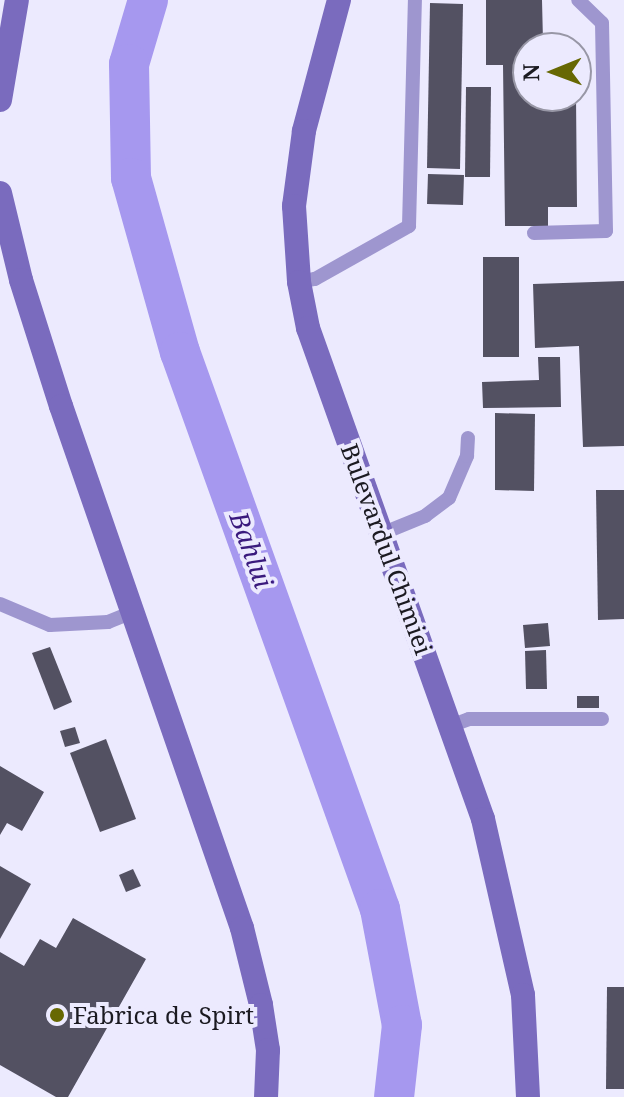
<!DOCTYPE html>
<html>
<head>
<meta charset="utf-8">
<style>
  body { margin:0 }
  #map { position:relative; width:624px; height:1097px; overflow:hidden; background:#eceafe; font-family:"Noto Serif",serif }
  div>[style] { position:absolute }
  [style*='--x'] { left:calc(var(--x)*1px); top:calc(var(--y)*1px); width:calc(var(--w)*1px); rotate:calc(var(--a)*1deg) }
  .river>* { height:40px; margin:-20px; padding:0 20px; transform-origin:20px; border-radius:20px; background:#a698ef }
  .building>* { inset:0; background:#535162 }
  .lane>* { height:14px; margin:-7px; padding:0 7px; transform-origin:7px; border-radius:7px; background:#9e96cf }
  .secondary>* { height:24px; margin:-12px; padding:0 12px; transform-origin:12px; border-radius:12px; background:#7a6bbe }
  .dots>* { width:22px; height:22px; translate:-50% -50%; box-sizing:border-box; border:4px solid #eceafe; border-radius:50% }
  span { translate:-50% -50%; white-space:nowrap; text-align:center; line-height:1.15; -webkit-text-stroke:8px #eceafe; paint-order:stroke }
  .street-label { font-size:24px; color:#1b1a21 }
  .poi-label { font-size:24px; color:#1b1a21 }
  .left { translate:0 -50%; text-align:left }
  .water-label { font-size:26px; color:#3a1a7d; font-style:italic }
  .north { position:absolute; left:512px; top:32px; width:80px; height:80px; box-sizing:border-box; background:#eceafe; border:2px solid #9897a6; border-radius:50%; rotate:269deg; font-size:22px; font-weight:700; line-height:32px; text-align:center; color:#1b1a21 }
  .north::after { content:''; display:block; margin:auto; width:28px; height:36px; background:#676803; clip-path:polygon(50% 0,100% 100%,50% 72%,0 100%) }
</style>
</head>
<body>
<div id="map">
  <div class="river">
    <div style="--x:148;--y:0;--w:67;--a:106.5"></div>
    <div style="--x:129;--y:64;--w:114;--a:89"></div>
    <div style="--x:131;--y:178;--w:181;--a:74.3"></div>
    <div style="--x:180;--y:352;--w:592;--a:70.25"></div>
    <div style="--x:380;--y:909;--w:118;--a:79.3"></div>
    <div style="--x:402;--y:1025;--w:72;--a:96.3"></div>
  </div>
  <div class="building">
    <div style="clip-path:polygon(486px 0,542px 0,543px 41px,575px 41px,575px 48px,528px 48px,528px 96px,576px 96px,577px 207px,548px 207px,548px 226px,505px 226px,503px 65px,486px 65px)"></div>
    <div style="clip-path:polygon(430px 3px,463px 4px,460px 169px,427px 168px)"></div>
    <div style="clip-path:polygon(466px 87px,491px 87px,490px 177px,465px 177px)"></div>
    <div style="clip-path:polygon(428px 174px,464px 175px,463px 205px,427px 204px)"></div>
    <div style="clip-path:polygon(483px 257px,519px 257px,519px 357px,483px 357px)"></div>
    <div style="clip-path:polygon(624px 281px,624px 446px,583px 447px,579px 346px,535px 348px,533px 284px)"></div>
    <div style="clip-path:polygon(538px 357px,560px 357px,561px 407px,483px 408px,482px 382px,539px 380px)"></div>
    <div style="clip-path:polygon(495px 413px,535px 414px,534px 491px,495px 490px)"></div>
    <div style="clip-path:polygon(596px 490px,624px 490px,624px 619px,598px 620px)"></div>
    <div style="clip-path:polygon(548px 623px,550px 646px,525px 648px,523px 625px)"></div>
    <div style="clip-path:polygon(50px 647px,72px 702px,54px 710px,32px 653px)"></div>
    <div style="clip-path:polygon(546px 650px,547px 689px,526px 689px,525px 651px)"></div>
    <div style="clip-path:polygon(577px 696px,599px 696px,599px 708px,577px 708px)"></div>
    <div style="clip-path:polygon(75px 727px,80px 743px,65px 747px,60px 731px)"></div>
    <div style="clip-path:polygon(106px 739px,136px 819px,100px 832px,70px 753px)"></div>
    <div style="clip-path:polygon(0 766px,44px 792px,22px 831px,7px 823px,0 835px)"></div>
    <div style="clip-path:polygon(0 866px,31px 884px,0 939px)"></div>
    <div style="clip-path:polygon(133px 869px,141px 886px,126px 892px,119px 875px)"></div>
    <div style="clip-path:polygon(73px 918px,146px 959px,68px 1097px,56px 1097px,0 1065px,0 952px,24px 966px,40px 939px,56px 948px)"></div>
    <div style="clip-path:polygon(607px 987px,624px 987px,624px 1089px,606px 1089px)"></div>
  </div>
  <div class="lane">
    <div style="--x:534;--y:233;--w:72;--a:-1.6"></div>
    <div style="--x:606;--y:231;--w:208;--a:-91.1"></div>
    <div style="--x:602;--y:23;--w:33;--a:-136"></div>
    <div style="--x:299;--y:282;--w:16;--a:-11"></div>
    <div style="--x:315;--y:279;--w:108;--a:-29.4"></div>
    <div style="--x:409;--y:226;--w:226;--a:-88.5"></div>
    <div style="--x:381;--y:534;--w:48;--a:-22.2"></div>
    <div style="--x:425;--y:516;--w:30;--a:-37"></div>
    <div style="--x:449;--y:498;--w:46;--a:-66.8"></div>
    <div style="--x:467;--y:456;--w:18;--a:-87"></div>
    <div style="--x:0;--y:604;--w:54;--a:22.8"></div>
    <div style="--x:50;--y:625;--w:58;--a:-3"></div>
    <div style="--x:108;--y:622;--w:24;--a:-22"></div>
    <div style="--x:450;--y:726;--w:20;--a:-20"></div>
    <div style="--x:469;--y:719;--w:133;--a:0"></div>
  </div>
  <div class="secondary">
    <div style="--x:339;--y:0;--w:136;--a:105"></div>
    <div style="--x:304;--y:131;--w:76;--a:97.6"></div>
    <div style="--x:294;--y:206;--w:76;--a:86.2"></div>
    <div style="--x:299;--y:282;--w:47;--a:78.9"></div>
    <div style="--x:308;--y:328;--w:521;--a:70.38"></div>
    <div style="--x:483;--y:819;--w:180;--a:77.2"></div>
    <div style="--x:523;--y:995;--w:102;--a:87.2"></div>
    <div style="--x:0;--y:100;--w:101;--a:-80.4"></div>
    <div style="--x:0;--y:193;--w:89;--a:76.4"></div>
    <div style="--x:21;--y:280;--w:132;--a:72.4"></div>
    <div style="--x:61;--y:406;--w:552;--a:70.88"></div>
    <div style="--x:242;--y:928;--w:79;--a:76.1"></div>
    <div style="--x:261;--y:1005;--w:46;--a:81.2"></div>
    <div style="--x:268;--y:1050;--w:47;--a:92.4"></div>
  </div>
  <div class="dots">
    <div style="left:57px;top:1015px;background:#676803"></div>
  </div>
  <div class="street-label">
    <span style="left:387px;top:549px;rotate:70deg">Bulevardul Chimiei</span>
  </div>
  <div class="poi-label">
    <span class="left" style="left:73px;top:1015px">Fabrica de Spirt</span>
  </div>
  <div class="water-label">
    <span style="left:251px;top:550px;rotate:70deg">Bahlui</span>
  </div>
  <div class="north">N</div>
</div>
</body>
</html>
